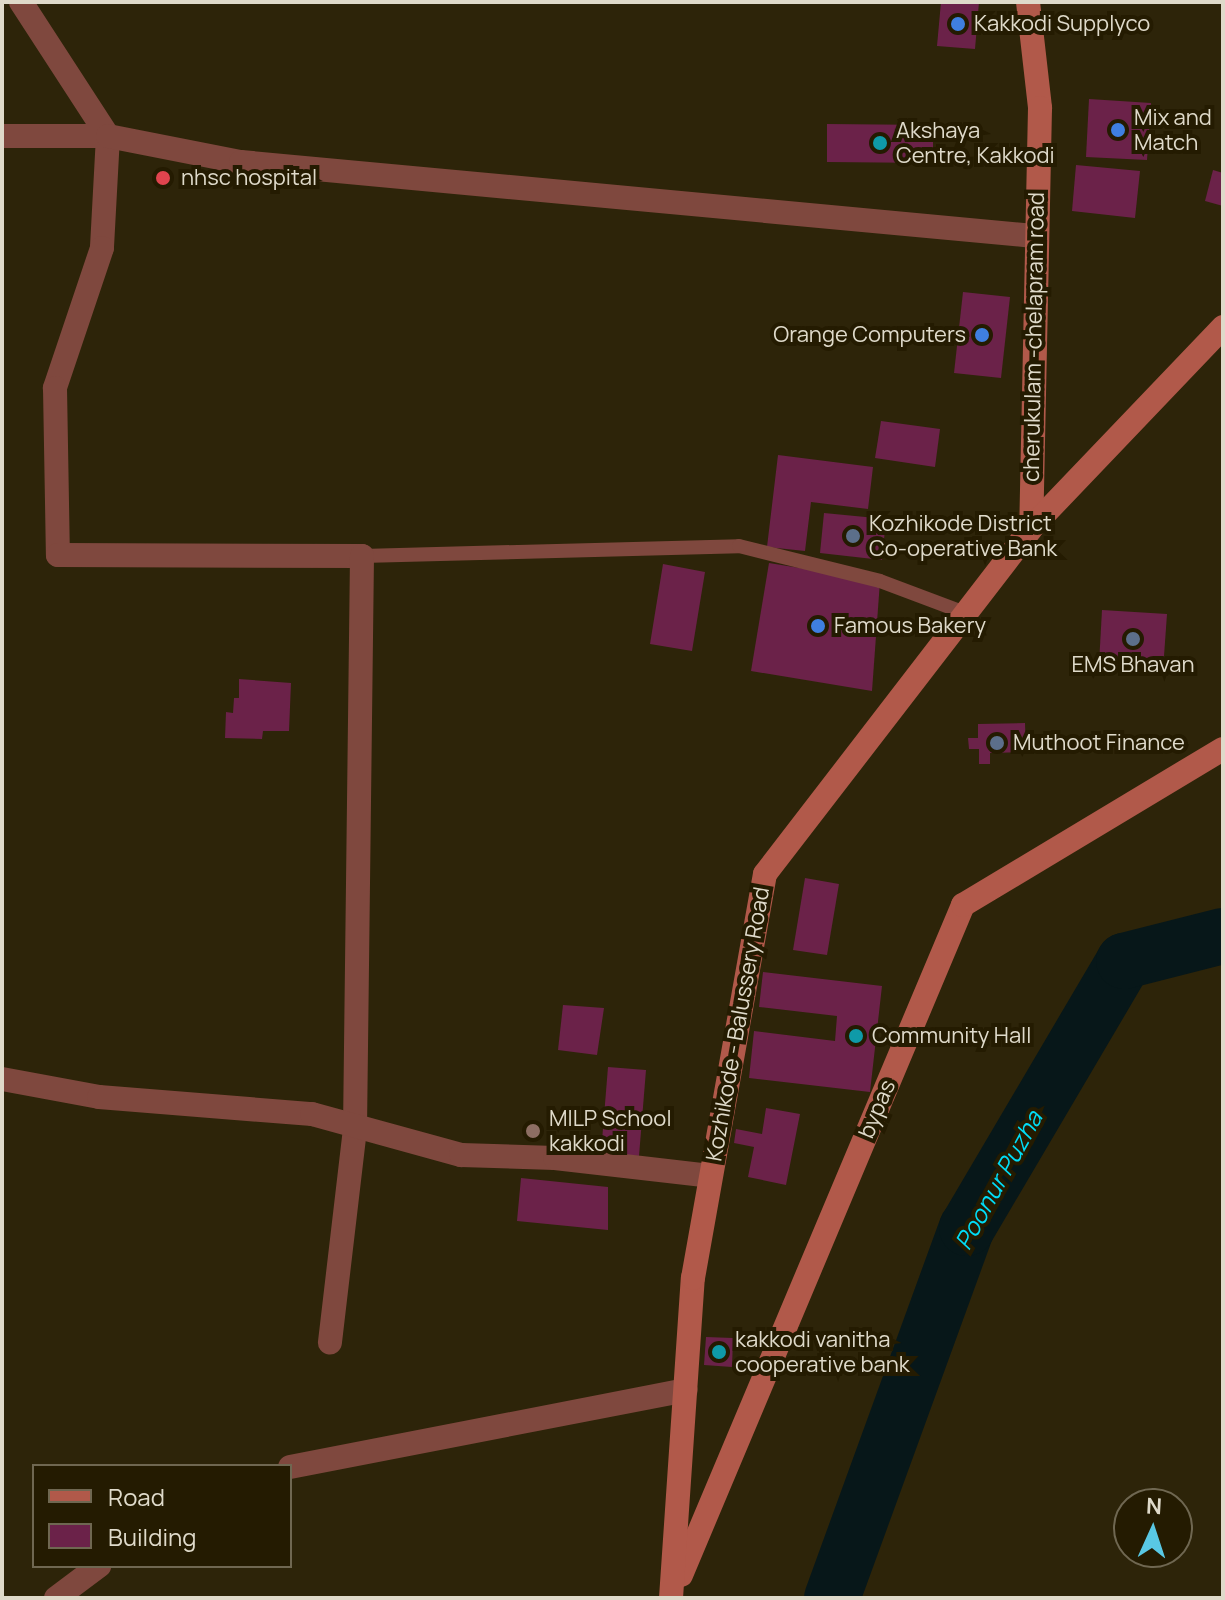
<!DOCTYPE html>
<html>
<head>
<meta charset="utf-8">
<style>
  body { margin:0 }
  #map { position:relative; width:1225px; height:1600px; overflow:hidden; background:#2d2409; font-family:Manrope,sans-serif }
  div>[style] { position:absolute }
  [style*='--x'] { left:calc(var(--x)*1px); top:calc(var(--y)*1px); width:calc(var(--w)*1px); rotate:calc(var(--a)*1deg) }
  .river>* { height:56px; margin:-28px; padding:0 28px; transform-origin:28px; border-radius:28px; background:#071719 }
  .building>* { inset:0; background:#6b2249 }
  .lane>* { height:14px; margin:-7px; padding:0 7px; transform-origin:7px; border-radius:7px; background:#7f483e }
  .street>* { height:24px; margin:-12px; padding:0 12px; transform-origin:12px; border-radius:12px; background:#7f483e }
  .secondary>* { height:24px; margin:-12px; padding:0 12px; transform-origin:12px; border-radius:12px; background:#b1594a }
  .dots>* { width:22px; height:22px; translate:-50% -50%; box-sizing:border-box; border:4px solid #241b01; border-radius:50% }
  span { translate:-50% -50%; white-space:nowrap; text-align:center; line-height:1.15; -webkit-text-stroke:8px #241b01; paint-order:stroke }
  .poi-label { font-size:22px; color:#dfdaca }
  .left { translate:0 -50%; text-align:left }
  .right { translate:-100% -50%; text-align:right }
  .street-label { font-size:22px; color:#dfdaca }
  .water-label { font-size:24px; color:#01ddf7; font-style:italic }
  .frame { position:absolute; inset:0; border:4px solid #dfdaca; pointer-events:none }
  .legend { position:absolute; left:32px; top:1464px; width:260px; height:104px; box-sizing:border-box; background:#241b01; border:2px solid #6f6751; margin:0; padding:10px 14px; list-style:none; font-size:24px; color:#dfdaca }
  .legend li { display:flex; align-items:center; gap:16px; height:40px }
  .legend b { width:40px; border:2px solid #6f6751 }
  .north { position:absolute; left:1113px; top:1488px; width:80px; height:80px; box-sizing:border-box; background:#241b01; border:2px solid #6f6751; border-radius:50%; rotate:3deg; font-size:22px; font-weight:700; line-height:32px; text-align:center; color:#dfdaca }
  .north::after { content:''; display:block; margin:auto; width:28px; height:36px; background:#59c8e4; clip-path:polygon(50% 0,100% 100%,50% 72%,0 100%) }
</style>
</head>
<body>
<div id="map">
  <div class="river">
    <div style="--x:832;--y:1598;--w:394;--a:-70"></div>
    <div style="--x:967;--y:1228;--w:310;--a:-59.5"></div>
    <div style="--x:1124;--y:961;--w:102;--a:-14.2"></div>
  </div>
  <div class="building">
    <div style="clip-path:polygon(941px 2px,979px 2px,975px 49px,937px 46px)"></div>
    <div style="clip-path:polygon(1089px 99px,1151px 103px,1147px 160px,1086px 157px)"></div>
    <div style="clip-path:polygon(827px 124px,933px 125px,933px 163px,827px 162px)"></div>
    <div style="clip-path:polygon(1076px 165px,1140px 171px,1135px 218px,1072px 211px)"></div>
    <div style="clip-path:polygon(1213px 170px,1223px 173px,1223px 206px,1205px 201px)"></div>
    <div style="clip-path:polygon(963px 292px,1010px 297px,1001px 378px,954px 373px)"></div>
    <div style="clip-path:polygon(881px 421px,940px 429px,935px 467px,875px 458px)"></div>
    <div style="clip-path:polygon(778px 455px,873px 467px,868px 509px,811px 502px,805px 551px,767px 547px)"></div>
    <div style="clip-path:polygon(824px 513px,886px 519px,882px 560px,820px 553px)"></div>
    <div style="clip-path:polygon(769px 563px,880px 581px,872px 691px,751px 671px)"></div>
    <div style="clip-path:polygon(663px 564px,705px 572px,692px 651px,650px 644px)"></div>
    <div style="clip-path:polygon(1102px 610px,1167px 614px,1163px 670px,1099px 664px)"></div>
    <div style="clip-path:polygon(239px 679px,291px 683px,289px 731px,263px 731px,262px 739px,225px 738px,226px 712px,233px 713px,234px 698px,239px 698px)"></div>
    <div style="clip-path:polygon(1025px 723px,1026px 752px,990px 753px,990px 764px,979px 764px,979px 749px,969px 749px,968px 738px,978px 738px,978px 724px)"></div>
    <div style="clip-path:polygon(805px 878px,839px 884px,827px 955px,793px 950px)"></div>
    <div style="clip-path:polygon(763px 972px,882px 986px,870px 1092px,749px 1078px,754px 1031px,835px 1041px,837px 1016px,759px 1007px)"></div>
    <div style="clip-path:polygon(563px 1005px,604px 1008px,597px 1055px,558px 1050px)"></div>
    <div style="clip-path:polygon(608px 1067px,646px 1070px,639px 1156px,601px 1153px)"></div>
    <div style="clip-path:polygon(766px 1108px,800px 1114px,786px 1185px,748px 1177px,754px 1147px,734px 1143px,736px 1129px,762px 1134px)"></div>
    <div style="clip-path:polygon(521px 1178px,608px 1187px,608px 1230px,517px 1221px)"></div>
    <div style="clip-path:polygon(706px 1337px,733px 1338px,732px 1367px,704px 1365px)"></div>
  </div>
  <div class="lane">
    <div style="--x:362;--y:556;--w:377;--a:-1.5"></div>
    <div style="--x:739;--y:546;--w:145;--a:13.9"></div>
    <div style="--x:880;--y:581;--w:91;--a:20.6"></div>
  </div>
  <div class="street">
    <div style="--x:21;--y:2;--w:160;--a:57"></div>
    <div style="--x:108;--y:136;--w:112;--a:93.1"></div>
    <div style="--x:102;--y:248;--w:148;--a:108.6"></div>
    <div style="--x:55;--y:388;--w:167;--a:89"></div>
    <div style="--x:58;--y:555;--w:304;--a:0.2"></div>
    <div style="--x:362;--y:556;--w:573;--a:90.7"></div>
    <div style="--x:355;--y:1129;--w:215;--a:96.7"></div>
    <div style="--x:2;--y:136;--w:106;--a:0"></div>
    <div style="--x:108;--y:136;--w:136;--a:11.1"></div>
    <div style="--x:241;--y:162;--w:796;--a:5.33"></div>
    <div style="--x:2;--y:1079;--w:99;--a:10.5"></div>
    <div style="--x:99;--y:1097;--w:214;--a:4.6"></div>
    <div style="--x:312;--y:1114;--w:155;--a:15.4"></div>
    <div style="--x:461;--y:1155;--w:94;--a:1.8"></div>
    <div style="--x:555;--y:1158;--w:156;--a:6.6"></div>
    <div style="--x:290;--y:1467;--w:403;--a:-11"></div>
    <div style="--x:56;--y:1598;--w:54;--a:-36.7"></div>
  </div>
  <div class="secondary">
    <div style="--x:1028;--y:2;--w:107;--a:83.5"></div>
    <div style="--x:1040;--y:108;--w:420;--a:91.2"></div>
    <div style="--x:681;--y:1575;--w:727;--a:-67.17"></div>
    <div style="--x:963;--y:905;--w:303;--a:-31"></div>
    <div style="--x:671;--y:1598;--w:321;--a:-86.1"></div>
    <div style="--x:693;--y:1278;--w:410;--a:-79.9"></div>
    <div style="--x:765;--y:874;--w:436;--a:-52.4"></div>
    <div style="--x:1031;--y:528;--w:278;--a:-46.3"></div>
  </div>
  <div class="dots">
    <div style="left:958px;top:24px;background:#3f7fe0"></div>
    <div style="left:1118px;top:130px;background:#3f7fe0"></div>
    <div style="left:880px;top:143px;background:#0f9aa8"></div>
    <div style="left:163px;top:178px;background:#e0444e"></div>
    <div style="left:982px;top:335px;background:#3f7fe0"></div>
    <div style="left:853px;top:536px;background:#5c6f8a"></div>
    <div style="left:818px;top:626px;background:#3f7fe0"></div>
    <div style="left:1133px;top:639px;background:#5c6f8a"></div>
    <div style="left:997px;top:743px;background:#5c6f8a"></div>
    <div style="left:856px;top:1036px;background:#0f9aa8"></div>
    <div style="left:533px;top:1131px;background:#8d6e63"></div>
    <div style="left:719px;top:1352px;background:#0f9aa8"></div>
  </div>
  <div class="poi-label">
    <span class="left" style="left:974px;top:24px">Kakkodi Supplyco</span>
    <span class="left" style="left:1134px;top:130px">Mix and<br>Match</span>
    <span class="left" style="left:896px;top:143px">Akshaya<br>Centre, Kakkodi</span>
    <span class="left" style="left:181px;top:178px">nhsc hospital</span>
    <span class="right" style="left:966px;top:335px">Orange Computers</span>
    <span class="left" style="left:869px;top:536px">Kozhikode District<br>Co-operative Bank</span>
    <span class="left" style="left:834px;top:626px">Famous Bakery</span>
    <span style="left:1133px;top:665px">EMS Bhavan</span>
    <span class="left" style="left:1013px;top:743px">Muthoot Finance</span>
    <span class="left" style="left:872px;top:1036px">Community Hall</span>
    <span class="left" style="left:549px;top:1131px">MILP School<br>kakkodi</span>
    <span class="left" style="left:735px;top:1352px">kakkodi vanitha<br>cooperative bank</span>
  </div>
  <div class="street-label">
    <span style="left:1034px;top:337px;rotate:-89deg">cherukulam -chelapram road</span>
    <span style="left:738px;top:1024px;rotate:-80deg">Kozhikode - Balussery Road</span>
    <span style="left:877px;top:1109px;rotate:-67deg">bypas</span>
  </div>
  <div class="water-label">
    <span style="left:998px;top:1180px;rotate:-61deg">Poonur Puzha</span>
  </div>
  <div class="frame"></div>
  <ul class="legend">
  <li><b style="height:10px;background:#b1594a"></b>Road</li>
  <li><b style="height:22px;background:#6b2249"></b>Building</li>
  </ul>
  <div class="north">N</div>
</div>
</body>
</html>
